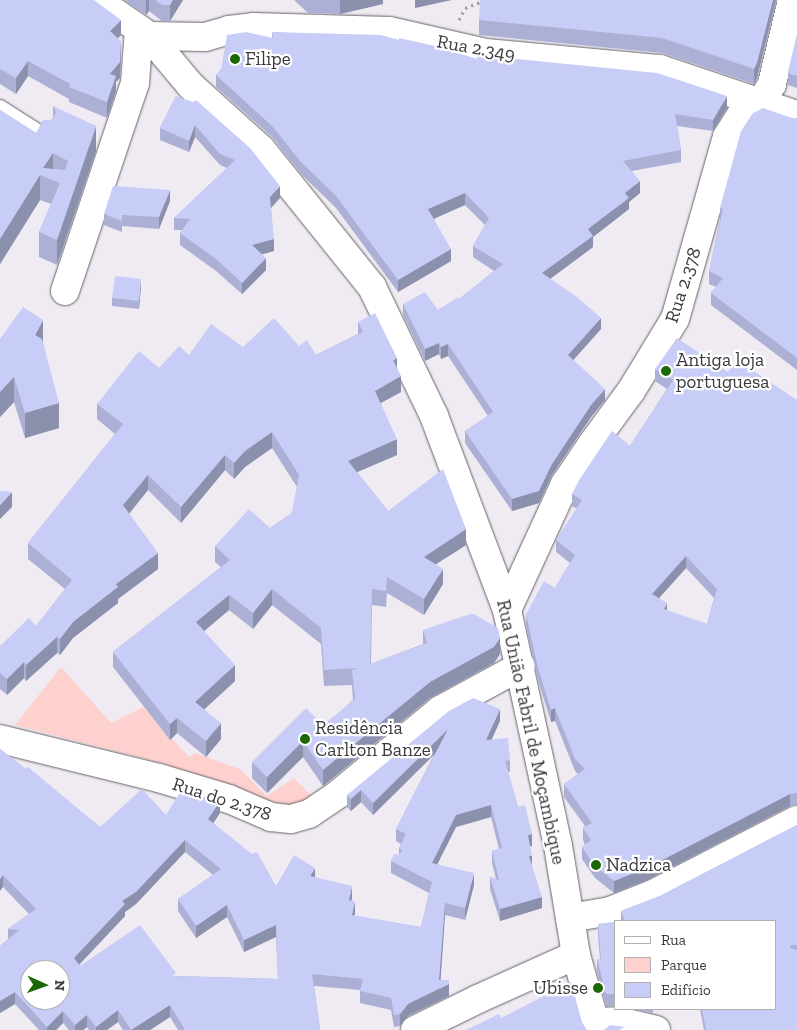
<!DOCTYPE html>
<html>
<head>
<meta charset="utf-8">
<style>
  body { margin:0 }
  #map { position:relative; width:797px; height:1030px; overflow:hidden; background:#f0ebf3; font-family:"Zilla Slab",serif }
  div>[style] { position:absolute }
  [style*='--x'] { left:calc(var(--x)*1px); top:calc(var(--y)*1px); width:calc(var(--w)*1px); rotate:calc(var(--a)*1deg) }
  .green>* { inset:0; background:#fed1cf }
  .path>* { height:3px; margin-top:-1.5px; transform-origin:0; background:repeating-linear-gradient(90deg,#a4a0a6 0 2.5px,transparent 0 6.5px) }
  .roads { filter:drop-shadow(0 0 1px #666268) drop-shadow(0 0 1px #666268) }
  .service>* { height:14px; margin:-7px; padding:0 7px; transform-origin:7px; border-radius:7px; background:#fff }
  .minor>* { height:28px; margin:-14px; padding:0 14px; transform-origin:14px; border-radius:14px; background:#fff }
  .wall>* { inset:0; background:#abb0d4 }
  .shaded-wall>* { inset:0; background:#8b90ac }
  .building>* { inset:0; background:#c7cdf6 }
  .dots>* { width:14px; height:14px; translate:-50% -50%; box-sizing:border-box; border:2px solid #fff; border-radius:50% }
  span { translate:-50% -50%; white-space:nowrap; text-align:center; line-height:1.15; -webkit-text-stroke:4.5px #fff; paint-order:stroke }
  .street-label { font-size:19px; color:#3b393c }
  .poi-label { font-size:19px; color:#3b393c }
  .left { translate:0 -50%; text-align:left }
  .right { translate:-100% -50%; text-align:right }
  .legend { position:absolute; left:614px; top:920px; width:162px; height:90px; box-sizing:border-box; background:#fff; border:1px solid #b1b0b1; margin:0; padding:6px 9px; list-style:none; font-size:15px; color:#3b393c }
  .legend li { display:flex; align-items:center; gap:10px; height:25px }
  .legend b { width:25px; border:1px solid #b1b0b1 }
  .north { position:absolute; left:20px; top:960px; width:50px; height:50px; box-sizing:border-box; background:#fff; border:1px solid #b1b0b1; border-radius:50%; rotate:92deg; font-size:14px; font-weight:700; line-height:20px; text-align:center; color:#3b393c }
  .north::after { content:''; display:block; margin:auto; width:18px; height:22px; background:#1c6806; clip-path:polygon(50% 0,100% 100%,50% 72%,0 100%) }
</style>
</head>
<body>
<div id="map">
  <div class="green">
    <div style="clip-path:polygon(61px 667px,111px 723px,143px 707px,189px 757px,195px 753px,240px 769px,267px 796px,294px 778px,319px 803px,292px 817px,157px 762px,15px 725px)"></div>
  </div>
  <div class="path">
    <div style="--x:459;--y:20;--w:13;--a:-63"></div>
    <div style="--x:465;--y:8;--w:22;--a:-22"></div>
  </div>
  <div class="roads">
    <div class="service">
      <div style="--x:0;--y:107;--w:56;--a:32.6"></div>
    </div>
    <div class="minor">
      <div style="--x:97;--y:0;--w:63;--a:34.7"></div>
      <div style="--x:149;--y:36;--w:65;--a:50"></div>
      <div style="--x:191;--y:86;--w:94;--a:42"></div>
      <div style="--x:261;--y:149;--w:177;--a:51.2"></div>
      <div style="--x:372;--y:287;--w:143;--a:64.3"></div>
      <div style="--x:434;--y:416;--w:207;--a:69.4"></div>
      <div style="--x:507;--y:610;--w:241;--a:77.8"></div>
      <div style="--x:558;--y:846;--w:110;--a:80.6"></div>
      <div style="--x:576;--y:955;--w:78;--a:74.4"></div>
      <div style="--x:149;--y:36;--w:56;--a:1"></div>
      <div style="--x:205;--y:37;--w:25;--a:-16"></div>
      <div style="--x:229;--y:30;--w:24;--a:-7"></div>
      <div style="--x:253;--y:27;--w:136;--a:1.7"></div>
      <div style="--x:389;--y:31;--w:99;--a:12.8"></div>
      <div style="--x:486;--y:53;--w:175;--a:5.3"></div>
      <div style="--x:660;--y:69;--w:145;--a:18.6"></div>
      <div style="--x:65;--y:291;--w:219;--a:-71.4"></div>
      <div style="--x:135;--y:83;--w:54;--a:-85.8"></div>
      <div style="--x:507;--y:610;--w:139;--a:-65.3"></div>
      <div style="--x:565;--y:484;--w:48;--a:-56"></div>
      <div style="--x:592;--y:444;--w:66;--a:-53.7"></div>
      <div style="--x:631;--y:391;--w:84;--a:-58.6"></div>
      <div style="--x:675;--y:319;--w:189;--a:-74.1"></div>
      <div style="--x:727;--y:137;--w:28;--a:-58"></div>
      <div style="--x:742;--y:113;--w:20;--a:-27"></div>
      <div style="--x:760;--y:104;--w:23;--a:-59"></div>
      <div style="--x:772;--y:84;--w:86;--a:-76.6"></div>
      <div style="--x:0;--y:739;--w:164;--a:13.8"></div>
      <div style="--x:159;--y:778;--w:73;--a:16.7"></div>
      <div style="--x:229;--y:799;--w:46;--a:23.2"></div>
      <div style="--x:271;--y:817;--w:20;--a:6"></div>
      <div style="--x:291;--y:819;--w:19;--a:-16"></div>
      <div style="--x:309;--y:814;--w:34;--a:-34"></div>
      <div style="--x:337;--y:795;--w:134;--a:-39.5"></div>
      <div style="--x:440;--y:710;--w:92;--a:-28.5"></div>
      <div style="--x:570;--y:918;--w:41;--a:-9.9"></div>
      <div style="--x:610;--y:911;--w:46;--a:-21.6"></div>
      <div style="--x:653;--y:894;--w:162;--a:-27.2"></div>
      <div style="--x:594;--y:1022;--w:24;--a:-2"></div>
      <div style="--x:618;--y:1021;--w:39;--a:13"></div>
      <div style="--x:415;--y:1030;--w:70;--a:-26.2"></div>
      <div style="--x:478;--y:999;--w:107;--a:-24.2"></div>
    </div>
  </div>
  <div class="wall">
    <div style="clip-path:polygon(0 0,121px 35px,118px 38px,121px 56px,120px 78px,116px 82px,116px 91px,107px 118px,69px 102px,69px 99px,28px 76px,16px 94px,0 84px)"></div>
    <div style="clip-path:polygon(124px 0,183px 0,170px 21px,162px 21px,149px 11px,146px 15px)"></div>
    <div style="clip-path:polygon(294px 0,383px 0,383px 4px,340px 14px,308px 13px)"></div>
    <div style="clip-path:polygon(776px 0,757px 78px,754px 84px,662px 53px,479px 35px,479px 20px)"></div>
    <div style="clip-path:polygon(272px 32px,399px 40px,477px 59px,727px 108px,713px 131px,677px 126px,681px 150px,681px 162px,632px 171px,640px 193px,629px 202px,629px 209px,593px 237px,593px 247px,550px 279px,601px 329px,573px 360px,605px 400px,591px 417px,552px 475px,539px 503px,512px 511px,465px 443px,465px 431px,488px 416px,448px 356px,441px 359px,439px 354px,425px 361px,403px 315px,403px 304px,438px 310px,459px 299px,494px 271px,473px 257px,473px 246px,485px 225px,465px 205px,434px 219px,451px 261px,398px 292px,336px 208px,301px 174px,272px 137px,216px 87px,216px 75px,272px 38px)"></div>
    <div style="clip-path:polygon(797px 35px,797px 88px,788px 85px,788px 73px)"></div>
    <div style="clip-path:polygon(176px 96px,280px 198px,271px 208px,274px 251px,262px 254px,266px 270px,242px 294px,216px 271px,180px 245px,180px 233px,182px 230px,174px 230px,174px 218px,227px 168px,220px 165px,195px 137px,189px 152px,160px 140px,160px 128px)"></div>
    <div style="clip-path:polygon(53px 106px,96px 151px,57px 265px,39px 257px,39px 232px,51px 204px,40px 200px,0 264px,0 110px,36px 133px,53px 118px)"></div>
    <div style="clip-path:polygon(792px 118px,797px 118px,797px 370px,711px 305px,711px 293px,716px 287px,709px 284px,709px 271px,720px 220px,720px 208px)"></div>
    <div style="clip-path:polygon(170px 201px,159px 229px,122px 226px,122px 232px,104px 225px,104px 214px)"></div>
    <div style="clip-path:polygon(141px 286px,139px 309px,112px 306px,112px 298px)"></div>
    <div style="clip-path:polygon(358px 322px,397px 367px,401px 392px,381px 403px,397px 455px,357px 472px,388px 511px,466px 545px,436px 564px,443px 584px,424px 615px,387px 593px,386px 607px,372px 605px,371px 664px,423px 644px,423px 630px,500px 654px,494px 663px,430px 698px,323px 786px,303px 757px,267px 793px,252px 778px,252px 762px,323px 725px,328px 723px,353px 700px,352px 685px,324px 686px,321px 644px,272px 605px,253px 629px,229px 610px,204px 631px,235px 681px,204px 709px,221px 739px,206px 757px,177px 733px,170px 740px,113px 667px,113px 652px,221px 567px,215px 562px,215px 546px,270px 528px,292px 513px,297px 487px,272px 448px,245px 467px,234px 479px,225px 470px,181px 523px,148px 490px,129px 514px,158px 569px,118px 599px,118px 603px,73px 638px,60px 655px,57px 653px,26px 681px,24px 678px,7px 695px,0 689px,0 646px,36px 626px,65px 589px,28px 559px,28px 543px,115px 434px,97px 419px,97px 404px,159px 368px,189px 355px,243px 347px,299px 346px,316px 355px,358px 334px)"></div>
    <div style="clip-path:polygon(0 339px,43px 343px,59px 428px,25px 438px,14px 402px,0 417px)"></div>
    <div style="clip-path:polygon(evenodd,655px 369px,728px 372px,797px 400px,797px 805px,790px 806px,647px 880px,614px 893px,595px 878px,582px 859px,582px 847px,585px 845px,583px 840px,583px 828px,585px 826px,564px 797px,564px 784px,578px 774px,575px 771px,555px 721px,551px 722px,538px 680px,526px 626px,526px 614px,555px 588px,570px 563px,556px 552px,556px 540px,577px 509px,572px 506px,572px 494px,630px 446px,667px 389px,655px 381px,655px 369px,686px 568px,714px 598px,707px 624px,667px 611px,659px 598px,686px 568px)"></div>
    <div style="clip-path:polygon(evenodd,500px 721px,492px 739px,510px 760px,510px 772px,508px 772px,518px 807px,532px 846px,530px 846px,532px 867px,542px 908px,500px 921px,490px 889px,490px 877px,496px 879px,492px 863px,492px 851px,499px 849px,491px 817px,456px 827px,437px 864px,474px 885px,465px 920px,445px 915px,440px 980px,449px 980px,449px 996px,408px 1016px,400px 1026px,394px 1027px,391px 1010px,360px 1003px,360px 990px,314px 986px,320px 1030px,178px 1030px,170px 1017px,150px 1030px,123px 1030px,118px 1022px,107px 1030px,89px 1030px,87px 1027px,83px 1030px,69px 1030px,63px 1023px,56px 1030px,39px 1030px,15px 1004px,0 1013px,0 946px,8px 939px,8px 929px,29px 914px,3px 887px,0 749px,100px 827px,166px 815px,220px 813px,213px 823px,276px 886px,315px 877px,352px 897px,352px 900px,355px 913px,354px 916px,421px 927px,429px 893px,391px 873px,391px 861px,399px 855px,399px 848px,401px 844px,396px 841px,396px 829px,435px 753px,373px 815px,361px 802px,351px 811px,347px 807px,347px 795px,500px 721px,185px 852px,213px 875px,178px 899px,178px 911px,196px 938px,227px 917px,244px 952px,276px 937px,278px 979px,176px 976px,80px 966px,79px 965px,125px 916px,125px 912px,136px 904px,185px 852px)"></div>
    <div style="clip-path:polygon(797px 825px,797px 1030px,704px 1030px,700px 1009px,776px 1009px,776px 921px,621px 921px,621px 911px,660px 896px)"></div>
    <div style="clip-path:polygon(616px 922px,616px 1006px,606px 1006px,597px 971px,597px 959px,600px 959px,598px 936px,598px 924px)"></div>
    <div style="clip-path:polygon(634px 1009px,653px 1009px,653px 1013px)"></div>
  </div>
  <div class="shaded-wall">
    <div style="clip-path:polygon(146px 0,149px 0,149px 11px,146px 15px)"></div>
    <div style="clip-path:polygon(173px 0,183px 0,170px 21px,170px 5px)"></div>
    <div style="clip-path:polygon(340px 0,383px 0,383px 4px,340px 14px)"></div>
    <div style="clip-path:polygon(415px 0,452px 0,415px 8px)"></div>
    <div style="clip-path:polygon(773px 0,776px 0,757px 78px,754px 84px,754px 69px)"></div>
    <div style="clip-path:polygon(121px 20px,121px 35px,110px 46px,110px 31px)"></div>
    <div style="clip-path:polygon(121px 41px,121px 56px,120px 78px,116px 82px,116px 91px,107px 118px,107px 102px,110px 74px)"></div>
    <div style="clip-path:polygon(28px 61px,28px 76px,16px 94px,16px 78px)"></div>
    <div style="clip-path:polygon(727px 96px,727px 108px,713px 131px,713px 120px)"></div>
    <div style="clip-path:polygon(195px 125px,195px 137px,189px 152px,189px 141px)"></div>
    <div style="clip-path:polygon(96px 126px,96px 151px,57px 265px,57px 240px)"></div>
    <div style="clip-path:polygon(53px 153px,53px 178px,43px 168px)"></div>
    <div style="clip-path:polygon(40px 175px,40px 200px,0 264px,0 239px)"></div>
    <div style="clip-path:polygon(640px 181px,640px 193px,629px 202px,629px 209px,593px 237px,593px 247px,542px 285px,542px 273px,625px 193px)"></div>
    <div style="clip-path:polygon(280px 186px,280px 198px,270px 209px,270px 197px)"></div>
    <div style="clip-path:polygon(170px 190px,170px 201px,159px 229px,159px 217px)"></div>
    <div style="clip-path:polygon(465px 193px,465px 205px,428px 221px,428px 209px)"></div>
    <div style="clip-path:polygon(274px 239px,274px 251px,252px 257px,252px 245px)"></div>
    <div style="clip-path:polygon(451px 249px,451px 261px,398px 292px,398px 280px)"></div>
    <div style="clip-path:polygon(266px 258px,266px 270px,242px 294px,242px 283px)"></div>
    <div style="clip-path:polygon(141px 279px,141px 286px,139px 309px,139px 301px)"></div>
    <div style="clip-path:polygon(601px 318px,601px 329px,568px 366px,568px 355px)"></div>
    <div style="clip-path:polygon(43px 320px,43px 345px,35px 335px)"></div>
    <div style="clip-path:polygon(439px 343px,439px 354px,425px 361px,425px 349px)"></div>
    <div style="clip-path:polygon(448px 344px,448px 356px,441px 359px,441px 347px)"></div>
    <div style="clip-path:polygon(397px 358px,397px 374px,393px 360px)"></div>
    <div style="clip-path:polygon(401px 376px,401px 392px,375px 406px,375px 391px)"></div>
    <div style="clip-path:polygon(14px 377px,14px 402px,0 417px,0 392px)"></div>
    <div style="clip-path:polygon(605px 389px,605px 400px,591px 417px,552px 475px,539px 503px,512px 511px,512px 499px,552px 464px,591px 405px)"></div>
    <div style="clip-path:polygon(59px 403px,59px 428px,25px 438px,25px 413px)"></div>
    <div style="clip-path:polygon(272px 432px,272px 448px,245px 467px,234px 479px,234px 463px,245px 451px)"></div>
    <div style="clip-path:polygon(397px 439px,397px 455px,348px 476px,348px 461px)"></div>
    <div style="clip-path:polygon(225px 455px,225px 470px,181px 523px,181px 507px)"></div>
    <div style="clip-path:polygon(148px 475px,148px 490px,123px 521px,123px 505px)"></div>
    <div style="clip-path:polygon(12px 492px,12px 507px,0 519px,0 505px)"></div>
    <div style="clip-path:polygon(466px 529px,466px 545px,424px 572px,424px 557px)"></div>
    <div style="clip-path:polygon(158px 553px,158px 569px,118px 599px,118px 603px,73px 638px,60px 655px,60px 639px,73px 622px,116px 584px)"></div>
    <div style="clip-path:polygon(686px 556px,686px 568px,652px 606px,652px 594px)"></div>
    <div style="clip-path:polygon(443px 569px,443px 584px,424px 615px,424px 599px)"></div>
    <div style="clip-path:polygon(272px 589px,272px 605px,253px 629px,253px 613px)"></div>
    <div style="clip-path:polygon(229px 595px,229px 610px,196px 638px,196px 622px)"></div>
    <div style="clip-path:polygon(667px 603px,667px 615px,664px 609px)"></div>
    <div style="clip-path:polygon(57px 637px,57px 653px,26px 681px,26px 665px)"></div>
    <div style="clip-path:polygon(500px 638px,500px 654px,494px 663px,430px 698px,323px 786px,323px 770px,430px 682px)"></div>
    <div style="clip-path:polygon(24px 662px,24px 678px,7px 695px,7px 679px)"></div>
    <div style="clip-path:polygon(235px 665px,235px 681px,195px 718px,195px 702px)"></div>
    <div style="clip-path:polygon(555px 708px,555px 721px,551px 722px,551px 710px)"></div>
    <div style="clip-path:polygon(500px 709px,500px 721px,486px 751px,486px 740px)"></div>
    <div style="clip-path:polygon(177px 718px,177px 733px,170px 740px,170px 724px)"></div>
    <div style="clip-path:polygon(221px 723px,221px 739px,206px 757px,206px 741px)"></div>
    <div style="clip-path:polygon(448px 729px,448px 741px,373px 815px,373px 803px)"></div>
    <div style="clip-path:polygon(303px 741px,303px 757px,267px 793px,267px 777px)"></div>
    <div style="clip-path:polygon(361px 790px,361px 802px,351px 811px,351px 799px)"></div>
    <div style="clip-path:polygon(790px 794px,790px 806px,647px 880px,614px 893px,614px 881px)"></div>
    <div style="clip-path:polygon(220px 801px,220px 813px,208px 831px,208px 819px)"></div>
    <div style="clip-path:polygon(491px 805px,491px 817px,456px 827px,432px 875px,432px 863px,456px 815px)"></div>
    <div style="clip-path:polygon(532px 834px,532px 846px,528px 847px,528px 835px)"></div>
    <div style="clip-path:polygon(185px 840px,185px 852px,136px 904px,125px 912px,125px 916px,74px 970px,74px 958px,122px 901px)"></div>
    <div style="clip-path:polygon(529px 856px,532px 856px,532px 868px)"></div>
    <div style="clip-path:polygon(315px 868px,315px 880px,310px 876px)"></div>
    <div style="clip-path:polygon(474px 873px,474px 885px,465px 920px,465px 908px)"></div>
    <div style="clip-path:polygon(3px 875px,3px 887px,0 891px,0 879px)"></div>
    <div style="clip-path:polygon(352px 886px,352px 897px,349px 912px,349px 900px)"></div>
    <div style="clip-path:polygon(542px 897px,542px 908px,500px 921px,500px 909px)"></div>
    <div style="clip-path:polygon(355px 901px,355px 913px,352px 927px,352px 915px)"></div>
    <div style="clip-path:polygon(445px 903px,445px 915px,440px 989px,449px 984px,449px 996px,408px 1016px,400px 1026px,400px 1014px,408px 1004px,439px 980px)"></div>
    <div style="clip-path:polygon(227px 905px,227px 917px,196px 938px,196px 926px)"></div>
    <div style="clip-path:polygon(276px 925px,276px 937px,244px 952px,244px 940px)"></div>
    <div style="clip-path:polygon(15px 992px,15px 1004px,0 1013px,0 1001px)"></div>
    <div style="clip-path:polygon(170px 1005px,170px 1017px,150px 1030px,131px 1030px)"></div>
    <div style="clip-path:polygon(118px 1010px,118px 1022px,107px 1030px,96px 1030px,96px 1027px)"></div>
    <div style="clip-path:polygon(63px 1011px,63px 1023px,56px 1030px,47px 1030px,47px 1027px)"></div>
    <div style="clip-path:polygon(87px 1015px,87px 1027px,83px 1030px,75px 1030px,75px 1025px)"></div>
  </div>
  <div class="building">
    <div style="clip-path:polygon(0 0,94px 0,121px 20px,110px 31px,121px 41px,120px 62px,110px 74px,116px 76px,107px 102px,69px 87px,70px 84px,28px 61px,16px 78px,0 69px)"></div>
    <div style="clip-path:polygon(155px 0,173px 0,170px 5px,162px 5px)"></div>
    <div style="clip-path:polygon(480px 0,773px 0,757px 63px,754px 69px,662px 38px,479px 20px)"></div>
    <div style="clip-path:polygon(246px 32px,273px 38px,272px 32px,381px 35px,399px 40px,399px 38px,435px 46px,477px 59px,477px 55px,657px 73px,727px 96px,713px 120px,675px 114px,681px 150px,623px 161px,640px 181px,625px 193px,629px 198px,588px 229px,593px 236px,542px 273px,577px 297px,601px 318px,568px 355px,605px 389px,591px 405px,552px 464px,539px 491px,512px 499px,465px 431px,493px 412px,448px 344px,441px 347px,439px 343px,425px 349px,403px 304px,425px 292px,438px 310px,458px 297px,459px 299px,503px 264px,473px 246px,489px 218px,465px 193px,428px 209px,451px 249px,398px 280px,336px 196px,301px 162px,272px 126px,216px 75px,221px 69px,227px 35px)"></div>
    <div style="clip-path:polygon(797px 35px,797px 76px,788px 73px)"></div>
    <div style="clip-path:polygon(176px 96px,193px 102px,196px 100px,250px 148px,280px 186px,270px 197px,274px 239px,252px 245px,266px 258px,242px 283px,216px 259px,180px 233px,190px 219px,174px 218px,235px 160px,220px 154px,195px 125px,189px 141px,160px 128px)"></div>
    <div style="clip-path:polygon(evenodd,53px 106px,96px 126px,57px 240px,39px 232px,60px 183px,40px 175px,0 239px,0 110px,36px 133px,43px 120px,51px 120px,54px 117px,56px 112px,53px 106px,53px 153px,68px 161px,65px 170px,43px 168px,53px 153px)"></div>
    <div style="clip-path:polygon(763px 108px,792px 118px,797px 118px,797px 358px,711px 293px,723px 278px,709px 271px,723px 209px,720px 208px,741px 131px,753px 113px)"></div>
    <div style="clip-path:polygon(113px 186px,170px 190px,159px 217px,122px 215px,122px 221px,104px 214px)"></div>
    <div style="clip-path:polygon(115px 276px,141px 279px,139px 301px,112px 298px)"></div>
    <div style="clip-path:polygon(23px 307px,43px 320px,35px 335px,42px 339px,59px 403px,25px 413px,14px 377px,0 392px,0 339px)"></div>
    <div style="clip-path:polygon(375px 313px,397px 358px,393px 360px,401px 376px,375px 391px,397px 439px,348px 461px,388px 511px,443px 469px,466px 529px,424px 557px,443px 569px,424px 599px,387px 577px,386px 591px,372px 589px,370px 664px,427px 643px,423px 630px,470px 614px,474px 614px,498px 628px,500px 638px,494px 647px,430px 682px,323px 770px,303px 741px,267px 777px,252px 762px,306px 708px,323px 725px,328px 723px,328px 721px,355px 699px,352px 670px,358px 668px,324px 670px,321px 628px,272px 589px,253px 613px,229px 595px,196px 622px,235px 665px,195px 702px,221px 723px,206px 741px,177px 718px,170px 724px,113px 652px,230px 560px,215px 546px,249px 509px,270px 528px,292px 513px,299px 475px,272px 432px,245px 451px,234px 463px,225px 455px,181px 507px,148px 475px,123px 505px,158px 553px,116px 584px,118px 587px,73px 622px,60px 639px,57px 637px,26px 665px,24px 662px,7px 679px,0 673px,0 646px,29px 618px,36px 626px,72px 580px,28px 543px,123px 424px,97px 404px,139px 351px,159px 368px,179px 346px,189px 355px,211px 324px,243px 347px,274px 318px,299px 346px,307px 340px,316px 355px,363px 332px,358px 322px)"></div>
    <div style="clip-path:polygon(evenodd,677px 338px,728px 372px,737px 360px,797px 400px,797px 793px,790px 794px,647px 868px,614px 881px,595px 866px,582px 847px,591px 840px,583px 828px,592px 823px,564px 784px,585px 769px,575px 759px,555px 708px,551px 710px,538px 668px,526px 614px,544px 581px,555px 588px,575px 555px,556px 540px,582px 500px,572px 494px,579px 480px,612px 431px,630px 446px,673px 380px,655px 369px,677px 338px,686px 556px,717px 589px,707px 624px,664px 609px,667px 603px,652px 594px,686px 556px)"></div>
    <div style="clip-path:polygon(0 491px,12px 492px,0 505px)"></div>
    <div style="clip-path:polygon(evenodd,473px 698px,500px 709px,486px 740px,508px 738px,510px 760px,505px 761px,518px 807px,525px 805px,532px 834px,528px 835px,532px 856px,529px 856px,542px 897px,500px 909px,490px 877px,499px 880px,492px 851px,502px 848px,491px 805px,456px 815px,432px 863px,474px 873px,465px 908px,445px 903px,439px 980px,449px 980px,449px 984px,408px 1004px,400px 1014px,394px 1015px,391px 998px,360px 991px,363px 979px,312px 974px,320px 1030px,184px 1030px,184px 1028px,170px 1005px,131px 1030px,118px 1010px,96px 1027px,87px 1015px,75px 1025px,63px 1011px,47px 1027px,15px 992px,0 1001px,0 946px,19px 930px,8px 929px,36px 909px,3px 875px,0 879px,0 749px,26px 769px,28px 767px,100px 827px,142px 789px,166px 815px,182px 789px,220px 801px,208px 819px,252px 854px,257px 852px,276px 886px,294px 855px,315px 868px,310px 876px,352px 886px,349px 900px,355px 901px,352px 915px,421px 927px,432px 882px,391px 861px,394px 854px,399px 855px,402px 850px,399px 848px,406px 834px,396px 829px,448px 729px,373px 803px,361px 790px,351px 799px,347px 795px,449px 711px,473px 698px,185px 840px,221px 869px,178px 899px,196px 926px,227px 905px,244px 940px,276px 925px,278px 979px,171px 976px,176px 973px,140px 925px,80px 966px,74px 958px,125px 904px,122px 901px,136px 892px,185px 840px,473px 698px,30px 970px,60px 970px,60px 1000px,30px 1000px,30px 970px)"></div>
    <div style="clip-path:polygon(797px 825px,797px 945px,791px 945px,790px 948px,797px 950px,797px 1030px,706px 1030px,702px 1009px,776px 1009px,776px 921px,625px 921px,621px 911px,660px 896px)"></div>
    <div style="clip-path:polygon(616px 922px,616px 994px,606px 994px,597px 959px,601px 959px,598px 924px)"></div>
    <div style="clip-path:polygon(571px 982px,582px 1022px,587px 1030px,466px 1030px,499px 1014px,501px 1018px)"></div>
    <div style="clip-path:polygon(610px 1025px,625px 1027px,619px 1030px,604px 1030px)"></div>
  </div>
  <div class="dots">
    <div style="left:235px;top:59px;background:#1c6806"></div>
    <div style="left:666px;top:371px;background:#1c6806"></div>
    <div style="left:305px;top:739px;background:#1c6806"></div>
    <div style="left:596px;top:865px;background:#1c6806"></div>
    <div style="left:598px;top:988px;background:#1c6806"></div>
  </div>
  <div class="street-label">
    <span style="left:476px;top:48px;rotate:10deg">Rua 2.349</span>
    <span style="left:683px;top:285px;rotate:-72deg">Rua 2.378</span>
    <span style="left:531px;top:732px;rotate:78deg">Rua União Fabril de Moçambique</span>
    <span style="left:222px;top:799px;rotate:18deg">Rua do 2.378</span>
  </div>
  <div class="poi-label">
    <span class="left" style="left:245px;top:59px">Filipe</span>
    <span class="left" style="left:676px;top:371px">Antiga loja<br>portuguesa</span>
    <span class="left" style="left:315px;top:739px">Residência<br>Carlton Banze</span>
    <span class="left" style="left:606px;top:865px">Nadzica</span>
    <span class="right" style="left:588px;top:988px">Ubisse</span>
  </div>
  <ul class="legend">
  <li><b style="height:6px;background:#fff"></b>Rua</li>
  <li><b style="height:14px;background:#fed1cf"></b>Parque</li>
  <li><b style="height:14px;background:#c7cdf6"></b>Edifício</li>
  </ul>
  <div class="north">N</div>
</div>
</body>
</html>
